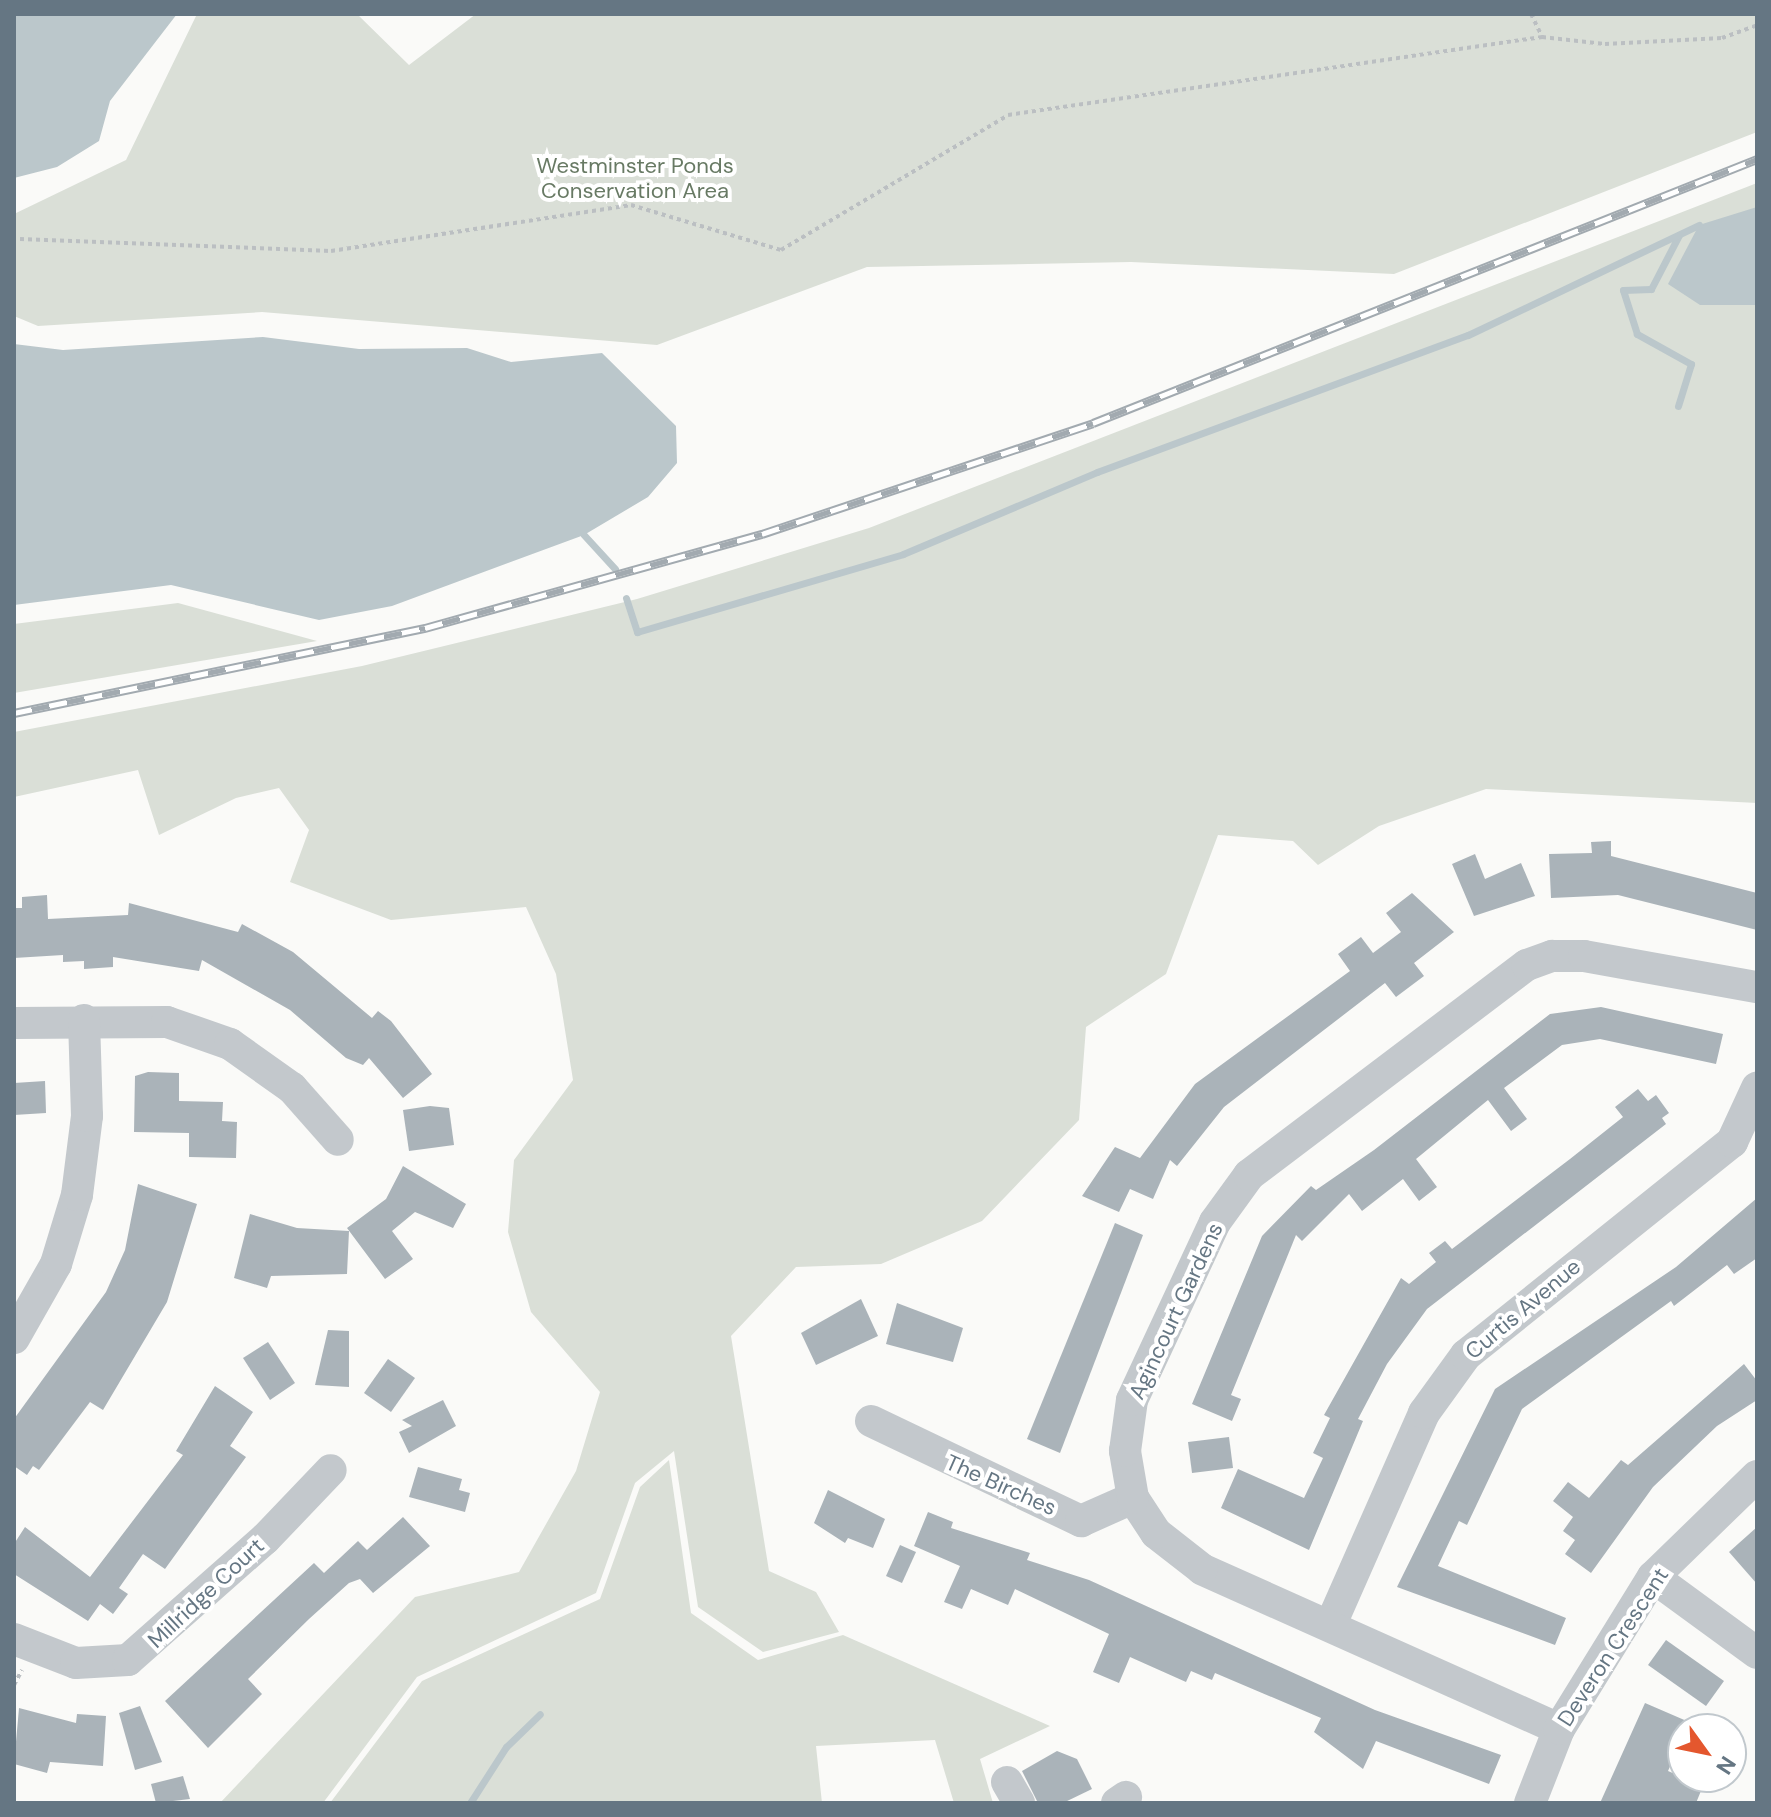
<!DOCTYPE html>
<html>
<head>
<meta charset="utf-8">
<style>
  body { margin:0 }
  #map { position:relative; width:1771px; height:1817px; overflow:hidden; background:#fafaf8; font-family:"DM Sans",sans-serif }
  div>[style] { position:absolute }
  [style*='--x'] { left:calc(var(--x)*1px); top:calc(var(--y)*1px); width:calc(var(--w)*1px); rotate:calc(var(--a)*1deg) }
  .green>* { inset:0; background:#dadfd7 }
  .water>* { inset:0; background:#bbc7cb }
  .stream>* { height:7px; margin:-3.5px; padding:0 3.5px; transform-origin:3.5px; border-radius:3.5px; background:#bbc7cb }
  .building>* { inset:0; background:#aab3b9 }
  .path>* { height:4px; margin-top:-2px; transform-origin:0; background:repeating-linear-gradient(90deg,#bbbfc2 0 4px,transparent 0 8px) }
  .minor>* { height:32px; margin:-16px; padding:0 16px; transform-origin:16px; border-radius:16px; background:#c3c8cc }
  .rail>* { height:9px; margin-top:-4.5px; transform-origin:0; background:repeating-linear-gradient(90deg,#fff 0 18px,#a2aab0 0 36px); box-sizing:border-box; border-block:2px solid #a2aab0 }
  span { translate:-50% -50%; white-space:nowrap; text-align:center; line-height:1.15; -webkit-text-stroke:8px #fff; paint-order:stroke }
  .park-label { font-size:22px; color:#687a64 }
  .street-label { font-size:22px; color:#657683 }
  .frame { position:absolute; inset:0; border:16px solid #657683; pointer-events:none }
  .north { position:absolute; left:1667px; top:1713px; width:80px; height:80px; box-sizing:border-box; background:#fff; border:2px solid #c1c8cd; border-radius:50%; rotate:123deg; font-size:22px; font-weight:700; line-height:32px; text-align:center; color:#657683 }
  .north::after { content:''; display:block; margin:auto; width:28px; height:36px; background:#e4572e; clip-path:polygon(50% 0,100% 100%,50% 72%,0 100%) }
</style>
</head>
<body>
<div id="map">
  <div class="green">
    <div style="clip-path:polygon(197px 14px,357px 14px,409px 65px,476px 14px,1757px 14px,1757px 132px,1394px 274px,1131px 262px,867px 267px,657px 345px,262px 312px,38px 326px,14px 316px,14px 214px,126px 160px)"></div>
    <div style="clip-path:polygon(1757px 183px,1757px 803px,1486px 789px,1379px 826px,1318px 865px,1293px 841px,1218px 835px,1166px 974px,1086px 1027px,1079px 1120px,982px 1221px,881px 1264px,796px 1267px,731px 1336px,769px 1571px,816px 1592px,839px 1632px,763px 1652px,698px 1607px,674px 1451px,635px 1483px,596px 1593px,417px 1677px,323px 1803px,220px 1803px,415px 1597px,519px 1572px,576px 1471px,600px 1392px,531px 1312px,508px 1232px,514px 1160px,573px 1080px,556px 974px,526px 907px,391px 920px,290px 882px,309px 830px,279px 788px,236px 798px,159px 835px,138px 770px,14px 797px,14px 732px,362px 666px,637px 599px,869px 528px)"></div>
    <div style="clip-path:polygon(178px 603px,317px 641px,14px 693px,14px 624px)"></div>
    <div style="clip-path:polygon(669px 1460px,691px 1613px,758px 1660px,843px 1635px,1050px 1726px,980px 1759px,993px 1803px,954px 1803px,935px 1740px,816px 1746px,822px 1803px,330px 1803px,422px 1681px,600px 1599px,640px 1487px)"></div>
  </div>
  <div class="water">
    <div style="clip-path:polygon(14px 14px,177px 14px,110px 101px,99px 141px,57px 167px,14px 178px)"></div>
    <div style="clip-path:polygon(1757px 207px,1757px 305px,1700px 305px,1668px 284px,1699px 225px)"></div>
    <div style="clip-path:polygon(263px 337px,359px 349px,467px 348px,511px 362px,602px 353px,676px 426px,677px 463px,648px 497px,584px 535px,392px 606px,319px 620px,171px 585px,14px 605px,14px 344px,63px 350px)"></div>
  </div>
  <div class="stream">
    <div style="--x:1678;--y:406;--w:44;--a:-72.8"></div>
    <div style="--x:1691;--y:364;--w:62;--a:-150.9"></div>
    <div style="--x:1637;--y:334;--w:46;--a:-107.7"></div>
    <div style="--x:1623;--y:290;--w:28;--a:-2"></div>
    <div style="--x:1651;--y:289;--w:61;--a:-62.6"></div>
    <div style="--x:584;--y:535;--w:46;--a:47.6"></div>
    <div style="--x:626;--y:598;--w:36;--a:72"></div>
    <div style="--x:637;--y:632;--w:277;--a:-16.3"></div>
    <div style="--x:903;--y:554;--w:211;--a:-22.9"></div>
    <div style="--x:1097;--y:472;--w:395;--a:-20.3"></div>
    <div style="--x:1468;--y:335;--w:256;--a:-25.5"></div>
    <div style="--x:470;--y:1803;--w:67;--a:-57.3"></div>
    <div style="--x:506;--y:1747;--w:47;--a:-44.1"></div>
  </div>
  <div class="building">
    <div style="clip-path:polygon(1611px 841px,1611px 856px,1757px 893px,1757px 930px,1618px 895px,1551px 898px,1549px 854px,1592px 853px,1591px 842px)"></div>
    <div style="clip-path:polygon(1475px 854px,1485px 879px,1521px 863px,1535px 896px,1474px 916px,1452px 864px)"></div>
    <div style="clip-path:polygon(1412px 893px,1454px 932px,1414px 963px,1424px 976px,1396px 997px,1385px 983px,1224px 1107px,1177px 1166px,1170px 1160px,1153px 1199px,1130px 1189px,1119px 1212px,1082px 1196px,1115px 1147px,1140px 1158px,1195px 1084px,1350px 971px,1338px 954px,1361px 937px,1373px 953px,1401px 932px,1386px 913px)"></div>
    <div style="clip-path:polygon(47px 895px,48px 919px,128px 915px,129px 903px,238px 932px,242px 924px,293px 952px,372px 1018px,378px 1011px,391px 1021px,432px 1074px,403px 1098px,369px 1058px,363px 1065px,346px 1058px,290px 1010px,202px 960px,199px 971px,113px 957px,113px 967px,84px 969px,84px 961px,63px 962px,63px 955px,14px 958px,14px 908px,22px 908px,22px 897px)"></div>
    <div style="clip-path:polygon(1601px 1007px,1723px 1034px,1716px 1064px,1600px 1039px,1562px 1045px,1504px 1088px,1527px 1119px,1511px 1131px,1488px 1100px,1416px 1159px,1437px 1187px,1419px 1201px,1403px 1179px,1362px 1211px,1349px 1194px,1302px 1241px,1296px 1235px,1231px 1395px,1241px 1399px,1232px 1421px,1192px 1404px,1262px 1236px,1311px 1186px,1316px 1190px,1374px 1150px,1550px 1014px)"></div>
    <div style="clip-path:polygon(148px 1072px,179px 1073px,179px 1101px,223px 1102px,222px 1121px,237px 1122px,236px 1158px,189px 1157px,189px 1133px,134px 1132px,135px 1076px)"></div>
    <div style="clip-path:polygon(45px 1081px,46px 1113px,14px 1115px,14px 1083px)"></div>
    <div style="clip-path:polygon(1638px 1089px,1648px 1101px,1656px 1095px,1669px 1113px,1662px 1118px,1666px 1124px,1427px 1309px,1387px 1364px,1358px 1419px,1363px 1421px,1309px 1550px,1221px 1508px,1238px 1469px,1304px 1498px,1323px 1458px,1313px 1453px,1330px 1418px,1324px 1415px,1401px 1278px,1409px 1284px,1436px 1262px,1429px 1253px,1445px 1241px,1452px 1249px,1570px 1159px,1623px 1117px,1615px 1107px)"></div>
    <div style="clip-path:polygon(430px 1106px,449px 1108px,454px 1145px,409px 1151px,403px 1110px)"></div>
    <div style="clip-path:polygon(403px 1166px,466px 1204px,453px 1228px,415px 1212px,392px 1231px,413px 1259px,385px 1279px,347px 1228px,386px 1199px)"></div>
    <div style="clip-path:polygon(138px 1184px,197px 1204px,167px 1302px,103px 1410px,90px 1402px,39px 1470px,33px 1466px,27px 1475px,14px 1466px,14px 1419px,106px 1292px,125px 1250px)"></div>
    <div style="clip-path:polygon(1757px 1198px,1757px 1258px,1734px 1274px,1727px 1265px,1674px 1306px,1671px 1301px,1522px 1409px,1467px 1525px,1459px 1521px,1438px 1566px,1566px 1618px,1555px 1645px,1397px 1587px,1495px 1389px,1676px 1267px)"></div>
    <div style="clip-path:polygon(250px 1214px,297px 1228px,349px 1231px,347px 1274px,271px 1276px,267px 1288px,234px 1278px)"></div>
    <div style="clip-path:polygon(1115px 1223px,1143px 1235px,1060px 1453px,1027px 1439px)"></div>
    <div style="clip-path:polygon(861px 1299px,878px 1336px,816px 1365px,801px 1333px)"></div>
    <div style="clip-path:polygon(897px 1303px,963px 1328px,953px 1362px,886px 1344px)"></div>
    <div style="clip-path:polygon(328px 1330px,349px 1331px,349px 1387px,315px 1385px)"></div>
    <div style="clip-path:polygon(268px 1342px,295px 1383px,270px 1400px,243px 1358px)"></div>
    <div style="clip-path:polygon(388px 1359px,415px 1378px,391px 1412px,364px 1393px)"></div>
    <div style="clip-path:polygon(1744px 1364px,1757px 1381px,1757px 1400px,1717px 1426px,1653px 1487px,1591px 1573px,1565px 1554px,1575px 1540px,1563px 1531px,1573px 1517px,1553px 1501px,1568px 1482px,1589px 1498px,1621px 1460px,1628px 1465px)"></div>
    <div style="clip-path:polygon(215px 1386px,253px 1412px,230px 1446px,246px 1457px,165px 1569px,143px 1554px,119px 1588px,128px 1594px,113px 1614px,100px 1604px,88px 1621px,14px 1574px,14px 1544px,25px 1527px,90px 1577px,183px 1455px,176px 1451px)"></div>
    <div style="clip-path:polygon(443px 1400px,456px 1426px,409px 1453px,399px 1432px,412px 1426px,402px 1420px)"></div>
    <div style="clip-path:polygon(1229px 1437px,1233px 1468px,1192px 1473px,1188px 1442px)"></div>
    <div style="clip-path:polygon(418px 1467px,462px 1479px,459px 1490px,470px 1493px,465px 1512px,409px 1497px)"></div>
    <div style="clip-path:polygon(828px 1490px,885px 1519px,873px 1548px,848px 1538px,845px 1543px,814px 1523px)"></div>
    <div style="clip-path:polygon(928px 1512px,953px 1522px,951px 1528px,1030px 1553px,1027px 1560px,1089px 1580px,1375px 1710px,1501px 1755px,1489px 1784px,1376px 1741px,1363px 1769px,1314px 1732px,1321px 1718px,1215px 1673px,1212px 1680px,1191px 1671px,1186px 1682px,1130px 1657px,1119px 1683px,1093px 1672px,1109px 1634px,1015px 1589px,1008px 1605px,971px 1589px,962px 1609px,944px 1602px,960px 1566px,914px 1546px)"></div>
    <div style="clip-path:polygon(403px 1517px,430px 1546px,373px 1593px,360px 1579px,349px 1583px,309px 1619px,248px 1679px,262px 1694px,208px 1748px,165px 1701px,314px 1563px,324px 1573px,358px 1541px,367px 1550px)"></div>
    <div style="clip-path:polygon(1757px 1527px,1757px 1584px,1729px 1552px)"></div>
    <div style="clip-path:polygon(900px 1545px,916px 1552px,902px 1583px,886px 1576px)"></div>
    <div style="clip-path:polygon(1666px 1640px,1724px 1681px,1706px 1706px,1648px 1665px)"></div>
    <div style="clip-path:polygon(1645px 1703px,1689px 1722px,1668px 1771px,1703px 1786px,1696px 1803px,1600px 1803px)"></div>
    <div style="clip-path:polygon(140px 1706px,162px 1762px,135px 1770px,119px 1713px)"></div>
    <div style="clip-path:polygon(19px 1708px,76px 1723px,77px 1714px,106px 1716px,103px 1766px,50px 1762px,47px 1773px,14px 1764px)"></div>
    <div style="clip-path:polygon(1057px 1751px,1077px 1759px,1092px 1789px,1063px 1803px,1038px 1803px,1022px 1771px)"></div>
    <div style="clip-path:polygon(183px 1776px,190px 1799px,156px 1803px,151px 1784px)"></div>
  </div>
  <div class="path">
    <div style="--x:1531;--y:14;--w:25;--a:64"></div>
    <div style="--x:20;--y:239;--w:311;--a:2.2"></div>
    <div style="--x:331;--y:251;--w:304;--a:-8.7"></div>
    <div style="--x:631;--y:205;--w:157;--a:16.7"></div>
    <div style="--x:781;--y:250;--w:264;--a:-30.7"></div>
    <div style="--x:1008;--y:115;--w:540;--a:-8.31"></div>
    <div style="--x:1542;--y:37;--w:63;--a:6.3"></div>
    <div style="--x:1605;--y:44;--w:117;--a:-2.9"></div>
    <div style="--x:1722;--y:38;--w:37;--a:-20"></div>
    <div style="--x:14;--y:1685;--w:17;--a:-62"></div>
  </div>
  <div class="minor">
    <div style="--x:14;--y:1023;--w:153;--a:-0.4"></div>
    <div style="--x:167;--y:1022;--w:67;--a:19.2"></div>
    <div style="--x:230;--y:1044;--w:76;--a:35.4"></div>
    <div style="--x:292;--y:1088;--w:69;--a:48.5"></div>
    <div style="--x:14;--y:1338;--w:85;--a:-60.4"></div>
    <div style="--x:56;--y:1264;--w:72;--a:-73.1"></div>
    <div style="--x:77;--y:1195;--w:80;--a:-82.8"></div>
    <div style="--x:87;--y:1116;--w:96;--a:-91.8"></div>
    <div style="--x:871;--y:1421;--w:233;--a:25.5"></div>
    <div style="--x:1081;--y:1521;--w:57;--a:-23.9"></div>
    <div style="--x:1653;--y:1577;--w:129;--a:36.2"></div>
    <div style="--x:1331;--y:1624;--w:231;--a:-66.2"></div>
    <div style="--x:1424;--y:1413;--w:72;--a:-54.1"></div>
    <div style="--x:1466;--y:1355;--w:341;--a:-38.7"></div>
    <div style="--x:1732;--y:1142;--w:60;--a:-65.2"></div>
    <div style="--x:14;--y:1639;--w:66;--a:21.2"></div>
    <div style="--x:76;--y:1663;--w:52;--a:-3.3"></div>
    <div style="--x:128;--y:1660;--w:183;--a:-41.5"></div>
    <div style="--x:265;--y:1539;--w:95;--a:-46.3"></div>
    <div style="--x:1559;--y:1729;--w:391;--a:-155.9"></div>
    <div style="--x:1202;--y:1569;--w:58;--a:-142"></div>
    <div style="--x:1156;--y:1533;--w:42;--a:-123.3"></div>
    <div style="--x:1133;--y:1498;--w:48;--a:-99.7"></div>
    <div style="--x:1125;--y:1451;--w:51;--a:-82.2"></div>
    <div style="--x:1132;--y:1400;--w:196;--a:-65"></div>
    <div style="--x:1215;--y:1222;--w:58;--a:-54.1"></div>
    <div style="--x:1249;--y:1175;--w:348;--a:-37.1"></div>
    <div style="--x:1527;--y:965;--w:27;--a:-20"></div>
    <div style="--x:1552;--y:956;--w:32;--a:0"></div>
    <div style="--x:1584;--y:956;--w:176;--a:10.2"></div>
    <div style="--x:1007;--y:1782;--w:24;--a:60"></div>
    <div style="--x:1117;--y:1803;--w:11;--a:-34"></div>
    <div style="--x:1530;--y:1803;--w:79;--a:-68.6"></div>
    <div style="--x:1559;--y:1729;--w:179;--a:-58.3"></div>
    <div style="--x:1653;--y:1577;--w:145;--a:-44.2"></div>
  </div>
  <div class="rail">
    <div style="--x:14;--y:713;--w:420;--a:-11.7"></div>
    <div style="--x:425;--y:628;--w:350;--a:-15.6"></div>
    <div style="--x:762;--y:534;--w:349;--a:-18.5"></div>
    <div style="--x:1093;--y:423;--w:715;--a:-21.68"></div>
  </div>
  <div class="park-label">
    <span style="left:635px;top:178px">Westminster Ponds<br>Conservation Area</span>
  </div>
  <div class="street-label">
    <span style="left:1523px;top:1309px;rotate:-40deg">Curtis Avenue</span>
    <span style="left:1176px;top:1311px;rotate:-65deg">Agincourt Gardens</span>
    <span style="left:1001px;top:1485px;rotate:24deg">The Birches</span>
    <span style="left:206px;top:1593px;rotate:-43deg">Millridge Court</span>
    <span style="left:1613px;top:1647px;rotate:-57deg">Deveron Crescent</span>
  </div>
  <div class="frame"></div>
  <div class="north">N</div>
</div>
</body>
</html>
